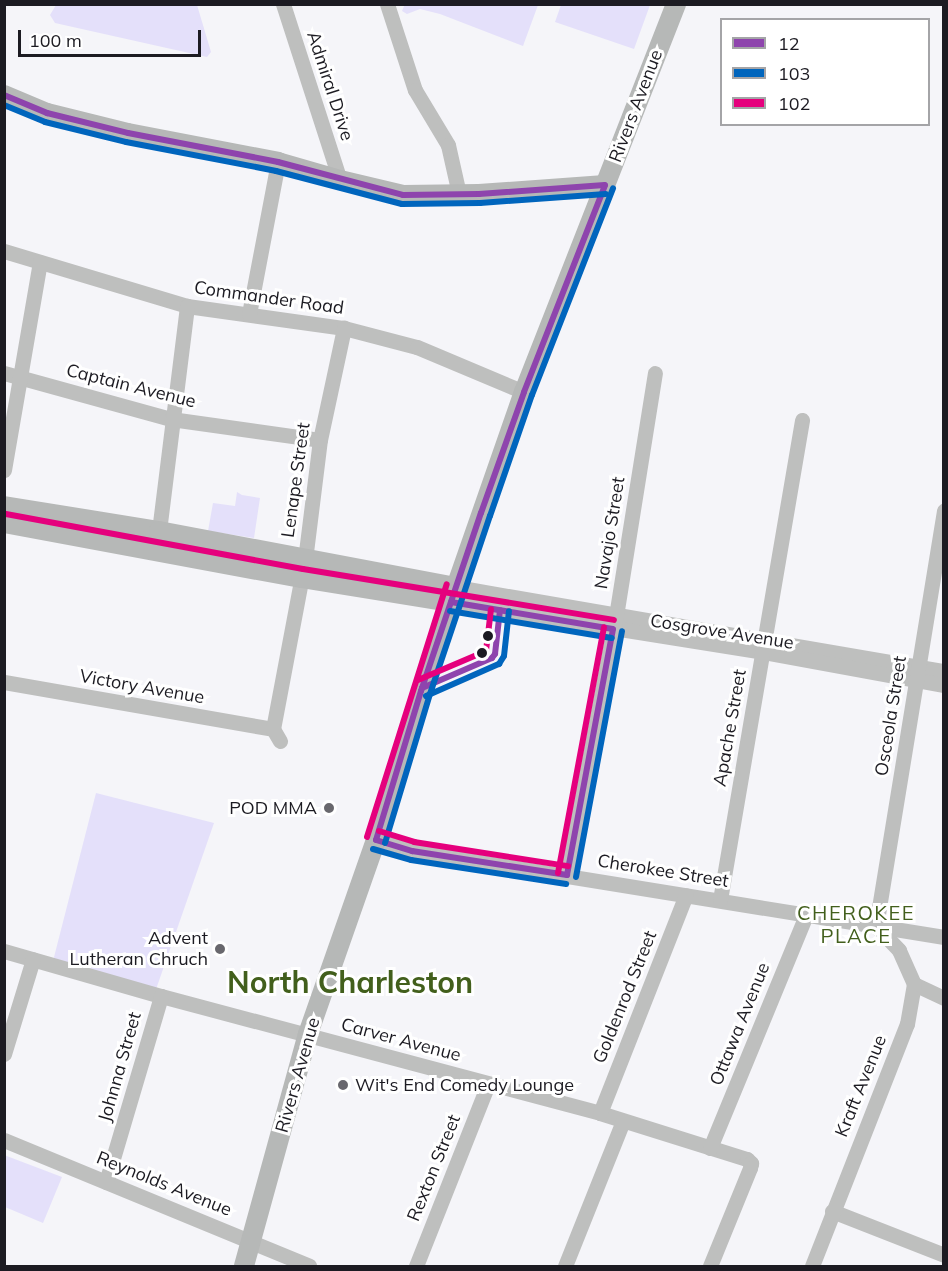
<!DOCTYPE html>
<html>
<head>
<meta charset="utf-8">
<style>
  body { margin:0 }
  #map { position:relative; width:948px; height:1271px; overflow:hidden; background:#f5f5f9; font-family:Mulish,sans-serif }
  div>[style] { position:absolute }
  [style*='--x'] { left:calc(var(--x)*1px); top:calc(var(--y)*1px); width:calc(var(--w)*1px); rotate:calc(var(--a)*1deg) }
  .green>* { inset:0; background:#e4e0fa }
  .minor>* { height:15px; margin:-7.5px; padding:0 7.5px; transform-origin:7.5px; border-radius:7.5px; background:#bebfbe }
  .major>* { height:20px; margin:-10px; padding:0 10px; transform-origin:10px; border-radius:10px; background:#b6b8b7 }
  .bus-1>* { height:6px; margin:-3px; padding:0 3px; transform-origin:3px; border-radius:3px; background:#8e44ad }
  .bus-2>* { height:6px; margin:-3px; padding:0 3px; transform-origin:3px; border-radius:3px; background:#0065bd }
  .bus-3>* { height:6px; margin:-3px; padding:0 3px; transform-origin:3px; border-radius:3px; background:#e5007d }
  .dots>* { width:16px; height:16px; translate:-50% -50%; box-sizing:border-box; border:3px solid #fff; border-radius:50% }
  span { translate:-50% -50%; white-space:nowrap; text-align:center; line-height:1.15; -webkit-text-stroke:6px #fff; paint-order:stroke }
  .street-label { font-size:18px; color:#1c1b22 }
  .poi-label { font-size:18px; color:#1c1b22 }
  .right { translate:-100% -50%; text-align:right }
  .left { translate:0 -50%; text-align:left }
  .neighbourhood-label { font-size:20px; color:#425f1c; letter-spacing:1.5px }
  .town-label { font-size:30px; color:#425f1c; font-weight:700 }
  .frame { position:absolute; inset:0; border:6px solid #1c1b22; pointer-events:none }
  .legend { position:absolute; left:720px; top:18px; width:210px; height:108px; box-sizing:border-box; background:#fff; border:2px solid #a4a4a7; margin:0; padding:8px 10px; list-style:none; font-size:18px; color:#1c1b22 }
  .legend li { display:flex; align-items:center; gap:12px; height:30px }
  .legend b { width:30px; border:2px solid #a4a4a7 }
  .scale { position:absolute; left:18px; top:30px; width:183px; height:27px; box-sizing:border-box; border:3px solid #1c1b22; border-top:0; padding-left:8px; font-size:18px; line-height:21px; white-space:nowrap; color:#1c1b22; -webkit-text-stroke:4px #fff; paint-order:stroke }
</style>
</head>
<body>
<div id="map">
  <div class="green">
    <div style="clip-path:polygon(405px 4px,538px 4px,538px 5px,523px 46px,440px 14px,420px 9px,407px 14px,402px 11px)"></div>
    <div style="clip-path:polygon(56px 5px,197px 5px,211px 52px,207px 57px,55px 23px,50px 15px)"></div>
    <div style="clip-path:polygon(561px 5px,561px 4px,650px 5px,634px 49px,555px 22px)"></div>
    <div style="clip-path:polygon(237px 492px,242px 495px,260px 498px,254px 538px,208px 531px,213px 503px,235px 506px)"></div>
    <div style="clip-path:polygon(96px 793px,214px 823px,154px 995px,52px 965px)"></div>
    <div style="clip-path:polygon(4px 1155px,62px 1177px,43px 1223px,5px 1207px)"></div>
  </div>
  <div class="minor">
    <div style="--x:283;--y:4;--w:185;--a:72.1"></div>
    <div style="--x:387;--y:4;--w:90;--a:72"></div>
    <div style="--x:415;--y:90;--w:64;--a:59"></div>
    <div style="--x:448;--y:145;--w:50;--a:77.3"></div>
    <div style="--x:4;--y:251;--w:191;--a:16.7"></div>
    <div style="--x:187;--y:306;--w:159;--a:8"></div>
    <div style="--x:344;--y:328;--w:75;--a:14.6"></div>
    <div style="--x:417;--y:347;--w:116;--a:22.8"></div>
    <div style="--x:249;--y:314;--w:155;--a:-79.2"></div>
    <div style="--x:4;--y:373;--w:173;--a:15.4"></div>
    <div style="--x:171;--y:419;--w:150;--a:8"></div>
    <div style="--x:4;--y:470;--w:211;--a:-80.2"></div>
    <div style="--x:159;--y:531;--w:227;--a:-82.9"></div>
    <div style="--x:456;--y:587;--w:495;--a:9.8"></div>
    <div style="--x:451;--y:602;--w:317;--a:9.1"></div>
    <div style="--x:764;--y:652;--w:183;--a:10.4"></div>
    <div style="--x:4;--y:682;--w:273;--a:9.9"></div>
    <div style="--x:280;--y:741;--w:14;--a:-120"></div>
    <div style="--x:273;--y:729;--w:172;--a:-79.3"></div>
    <div style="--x:305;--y:560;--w:121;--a:-82.9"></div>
    <div style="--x:320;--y:440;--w:115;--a:-77.9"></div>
    <div style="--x:376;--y:840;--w:38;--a:17"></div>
    <div style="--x:412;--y:851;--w:539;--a:9.18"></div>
    <div style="--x:567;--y:875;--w:264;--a:-79.3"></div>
    <div style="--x:616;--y:616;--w:246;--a:-80.9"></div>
    <div style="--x:720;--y:900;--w:487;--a:-80.3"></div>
    <div style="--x:4;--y:951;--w:163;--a:16"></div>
    <div style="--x:161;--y:996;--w:454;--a:14.9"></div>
    <div style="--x:600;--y:1113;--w:154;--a:17.4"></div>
    <div style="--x:747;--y:1159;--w:6;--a:45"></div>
    <div style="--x:751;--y:1163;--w:5;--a:101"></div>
    <div style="--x:750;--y:1168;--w:106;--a:112.2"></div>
    <div style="--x:914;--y:984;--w:33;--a:25"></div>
    <div style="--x:4;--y:1054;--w:99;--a:-73"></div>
    <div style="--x:600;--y:1113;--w:234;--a:-68.5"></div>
    <div style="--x:4;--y:1140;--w:330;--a:22.4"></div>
    <div style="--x:710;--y:1148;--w:252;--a:-67.6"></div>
    <div style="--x:106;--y:1182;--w:194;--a:-73.5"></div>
    <div style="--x:832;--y:1211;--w:120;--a:21.4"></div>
    <div style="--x:416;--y:1266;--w:196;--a:-68.4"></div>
    <div style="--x:565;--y:1266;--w:156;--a:-68.2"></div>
    <div style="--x:812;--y:1266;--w:260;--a:-68.6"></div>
    <div style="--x:907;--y:1024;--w:41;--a:-80.1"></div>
    <div style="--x:914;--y:984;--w:37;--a:-114"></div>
    <div style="--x:899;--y:950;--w:33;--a:-134"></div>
    <div style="--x:876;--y:926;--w:421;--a:-80.7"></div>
  </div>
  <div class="major">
    <div style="--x:4;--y:95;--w:47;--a:22.7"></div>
    <div style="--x:47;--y:113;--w:83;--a:13.9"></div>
    <div style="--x:128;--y:133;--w:153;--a:10.9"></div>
    <div style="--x:278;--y:162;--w:65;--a:16.2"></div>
    <div style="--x:340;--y:180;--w:65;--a:13.4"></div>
    <div style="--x:403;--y:195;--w:76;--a:-0.8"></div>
    <div style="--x:479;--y:194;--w:126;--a:-4.1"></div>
    <div style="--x:4;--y:506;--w:157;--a:9.2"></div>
    <div style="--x:159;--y:531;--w:302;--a:10.7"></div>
    <div style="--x:4;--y:523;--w:302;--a:10.5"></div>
    <div style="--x:301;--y:578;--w:152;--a:9.1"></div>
    <div style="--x:244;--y:1266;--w:241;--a:-74.6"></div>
    <div style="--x:308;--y:1034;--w:206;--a:-70.7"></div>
    <div style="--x:376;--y:840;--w:265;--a:-72.5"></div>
    <div style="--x:456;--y:587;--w:207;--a:-70.8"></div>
    <div style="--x:524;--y:392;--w:417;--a:-68.6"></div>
  </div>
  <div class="bus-1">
    <div style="--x:4;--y:95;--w:47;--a:22.7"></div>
    <div style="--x:47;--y:113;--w:83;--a:13.9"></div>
    <div style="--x:128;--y:133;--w:153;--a:10.9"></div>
    <div style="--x:278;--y:162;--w:129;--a:14.8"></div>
    <div style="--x:403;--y:195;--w:76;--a:-0.8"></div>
    <div style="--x:479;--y:194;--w:126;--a:-4.1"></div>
    <div style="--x:451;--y:602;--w:164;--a:9.5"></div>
    <div style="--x:422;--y:688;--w:76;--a:-23.2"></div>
    <div style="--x:492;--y:658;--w:5;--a:-53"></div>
    <div style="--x:495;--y:654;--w:44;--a:-83.5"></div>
    <div style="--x:376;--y:840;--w:156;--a:-73.2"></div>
    <div style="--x:421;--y:691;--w:188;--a:-71.4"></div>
    <div style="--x:481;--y:513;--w:128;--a:-70.4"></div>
    <div style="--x:524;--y:392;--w:222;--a:-68.6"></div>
    <div style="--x:376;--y:840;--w:38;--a:17"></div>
    <div style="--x:412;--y:851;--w:157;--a:8.8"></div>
    <div style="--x:567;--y:875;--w:250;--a:-79.4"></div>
  </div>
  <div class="bus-2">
    <div style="--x:4;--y:105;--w:44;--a:22.5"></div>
    <div style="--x:45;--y:122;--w:83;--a:13.9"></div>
    <div style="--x:126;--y:142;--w:153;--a:10.9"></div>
    <div style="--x:276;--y:171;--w:130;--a:14.7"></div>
    <div style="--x:402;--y:204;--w:78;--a:-0.7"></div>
    <div style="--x:480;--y:203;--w:126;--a:-4.1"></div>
    <div style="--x:450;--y:611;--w:164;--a:9.5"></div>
    <div style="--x:426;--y:696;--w:80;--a:-23.7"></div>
    <div style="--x:499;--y:664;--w:9;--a:-58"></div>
    <div style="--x:504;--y:656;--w:45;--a:-83.7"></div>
    <div style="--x:385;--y:843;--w:156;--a:-73.2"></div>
    <div style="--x:430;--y:694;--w:188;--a:-71.4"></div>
    <div style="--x:490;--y:516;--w:128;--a:-70.9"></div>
    <div style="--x:532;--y:395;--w:222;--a:-68.6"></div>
    <div style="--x:373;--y:849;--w:40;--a:16"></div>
    <div style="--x:411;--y:860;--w:157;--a:8.8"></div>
    <div style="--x:576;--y:877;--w:250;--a:-79.4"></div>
  </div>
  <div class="bus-3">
    <div style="--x:6;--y:514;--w:302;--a:10.5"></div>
    <div style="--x:303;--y:569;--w:315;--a:9.3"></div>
    <div style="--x:418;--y:680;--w:74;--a:-23.1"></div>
    <div style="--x:486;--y:651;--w:42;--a:-83.2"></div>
    <div style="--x:379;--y:831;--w:37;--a:17"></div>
    <div style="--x:414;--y:842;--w:156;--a:8.9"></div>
    <div style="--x:367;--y:837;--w:265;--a:-72.5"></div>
    <div style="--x:558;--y:873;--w:250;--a:-79.4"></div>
  </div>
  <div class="dots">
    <div style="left:488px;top:636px;background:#1c1b22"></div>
    <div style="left:482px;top:653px;background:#1c1b22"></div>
    <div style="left:329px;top:808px;background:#68676d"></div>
    <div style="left:220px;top:949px;background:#68676d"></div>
    <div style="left:343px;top:1085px;background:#68676d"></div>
  </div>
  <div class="street-label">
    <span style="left:330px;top:86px;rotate:72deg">Admiral Drive</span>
    <span style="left:636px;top:106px;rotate:-69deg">Rivers Avenue</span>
    <span style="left:269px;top:298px;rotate:8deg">Commander Road</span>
    <span style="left:131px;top:386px;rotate:14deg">Captain Avenue</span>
    <span style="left:296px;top:480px;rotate:-82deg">Lenape Street</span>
    <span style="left:610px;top:533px;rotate:-81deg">Navajo Street</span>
    <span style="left:722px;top:632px;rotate:9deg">Cosgrove Avenue</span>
    <span style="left:142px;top:687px;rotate:10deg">Victory Avenue</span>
    <span style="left:891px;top:716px;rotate:-81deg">Osceola Street</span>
    <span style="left:730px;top:728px;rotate:-80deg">Apache Street</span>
    <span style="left:663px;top:871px;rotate:9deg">Cherokee Street</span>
    <span style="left:625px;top:997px;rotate:-68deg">Goldenrod Street</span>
    <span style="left:740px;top:1024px;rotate:-68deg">Ottawa Avenue</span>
    <span style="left:401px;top:1040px;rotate:15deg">Carver Avenue</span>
    <span style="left:120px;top:1067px;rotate:-74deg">Johnna Street</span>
    <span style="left:298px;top:1075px;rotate:-74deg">Rivers Avenue</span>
    <span style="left:861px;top:1086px;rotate:-68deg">Kraft Avenue</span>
    <span style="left:434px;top:1168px;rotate:-68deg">Rexton Street</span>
    <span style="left:164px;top:1184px;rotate:22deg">Reynolds Avenue</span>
  </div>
  <div class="poi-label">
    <span class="right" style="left:317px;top:808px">POD MMA</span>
    <span class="right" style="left:208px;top:949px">Advent<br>Lutheran Chruch</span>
    <span class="left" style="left:355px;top:1085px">Wit's End Comedy Lounge</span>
  </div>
  <div class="neighbourhood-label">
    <span style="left:856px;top:924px">CHEROKEE<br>PLACE</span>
  </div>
  <div class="town-label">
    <span style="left:350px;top:982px">North Charleston</span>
  </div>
  <div class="frame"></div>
  <ul class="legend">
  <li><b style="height:8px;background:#8e44ad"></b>12</li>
  <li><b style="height:8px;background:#0065bd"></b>103</li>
  <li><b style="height:8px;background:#e5007d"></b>102</li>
  </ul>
  <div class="scale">100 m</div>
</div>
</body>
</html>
